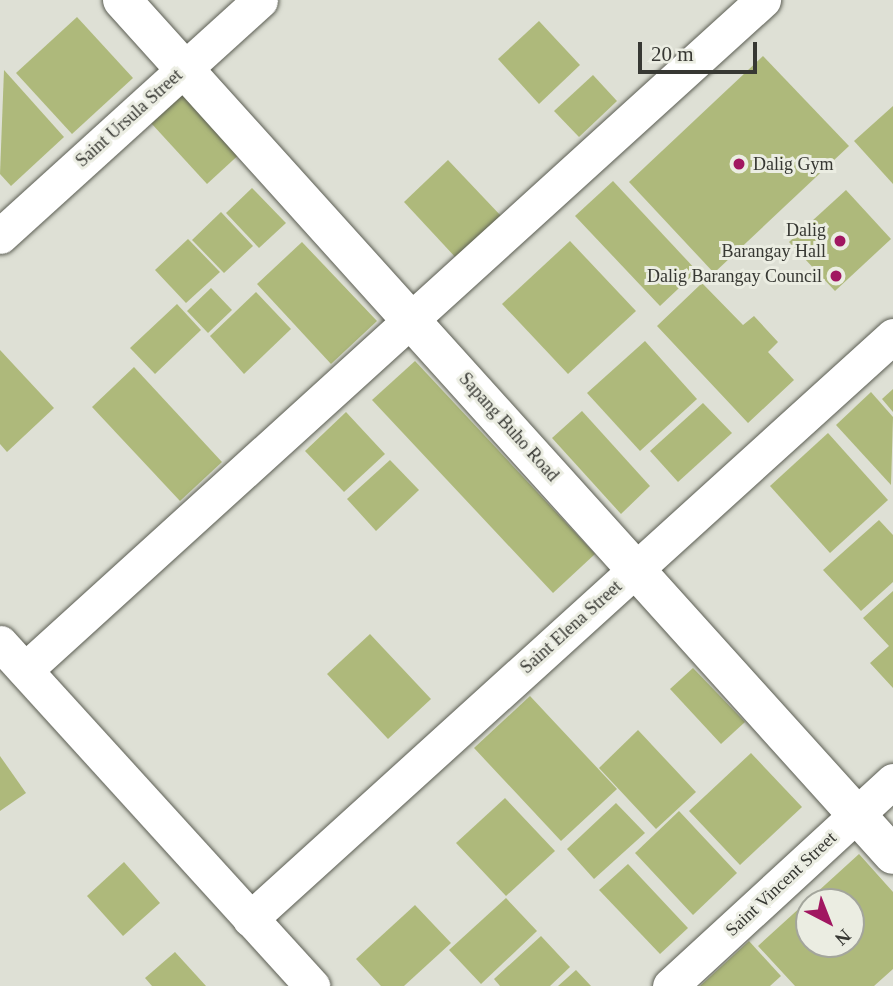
<!DOCTYPE html>
<html>
<head>
<meta charset="utf-8">
<style>
  body { margin:0 }
  #map { position:relative; width:893px; height:986px; overflow:hidden; background:#dee0d5; font-family:Georgia,serif }
  div>[style] { position:absolute }
  [style*='--x'] { left:calc(var(--x)*1px); top:calc(var(--y)*1px); width:calc(var(--w)*1px); rotate:calc(var(--a)*1deg) }
  .building>* { inset:0; background:#aeb97b }
  .roads { filter:drop-shadow(0 0 2px #5b5d53) drop-shadow(0 0 2px #5b5d53) }
  .street>* { height:35px; margin:-17.5px; padding:0 17.5px; transform-origin:17.5px; border-radius:17.5px; background:#fff }
  .secondary>* { height:38px; margin:-19px; padding:0 19px; transform-origin:19px; border-radius:19px; background:#fff }
  .dots>* { width:19px; height:19px; translate:-50% -50%; box-sizing:border-box; border:4px solid #ebede2; border-radius:50% }
  span { translate:-50% -50%; white-space:nowrap; text-align:center; line-height:1.15; -webkit-text-stroke:6px #ebede2; paint-order:stroke }
  .street-label { font-size:18px; color:#373833 }
  .poi-label { font-size:18px; color:#373833 }
  .left { translate:0 -50%; text-align:left }
  .right { translate:-100% -50%; text-align:right }
  .north { position:absolute; left:795px; top:888px; width:70px; height:70px; box-sizing:border-box; background:#ebede2; border:2px solid #a3a59c; border-radius:50%; rotate:138deg; font-size:19px; font-weight:700; line-height:28px; text-align:center; color:#373833 }
  .north::after { content:''; display:block; margin:auto; width:24px; height:32px; background:#a11761; clip-path:polygon(50% 0,100% 100%,50% 72%,0 100%) }
  .scale { position:absolute; left:638px; top:42px; width:119px; height:32px; box-sizing:border-box; border:4px solid #373833; border-top:0; padding-left:9px; font-size:21px; line-height:24px; white-space:nowrap; color:#373833; -webkit-text-stroke:5px #ebede2; paint-order:stroke }
</style>
</head>
<body>
<div id="map">
  <div class="building">
    <div style="clip-path:polygon(77px 17px,133px 78px,72px 134px,16px 73px)"></div>
    <div style="clip-path:polygon(539px 21px,580px 65px,539px 104px,498px 59px)"></div>
    <div style="clip-path:polygon(763px 56px,849px 146px,714px 273px,629px 182px)"></div>
    <div style="clip-path:polygon(4px 70px,64px 137px,11px 186px,0 174px)"></div>
    <div style="clip-path:polygon(593px 75px,617px 101px,579px 137px,554px 111px)"></div>
    <div style="clip-path:polygon(187px 90px,244px 150px,207px 184px,151px 123px)"></div>
    <div style="clip-path:polygon(893px 106px,893px 184px,854px 141px)"></div>
    <div style="clip-path:polygon(448px 160px,502px 217px,457px 259px,404px 202px)"></div>
    <div style="clip-path:polygon(613px 181px,697px 271px,660px 306px,575px 216px)"></div>
    <div style="clip-path:polygon(252px 188px,286px 223px,259px 248px,226px 213px)"></div>
    <div style="clip-path:polygon(846px 190px,891px 239px,835px 291px,789px 242px)"></div>
    <div style="clip-path:polygon(221px 212px,253px 246px,224px 273px,192px 240px)"></div>
    <div style="clip-path:polygon(188px 239px,220px 272px,186px 303px,155px 270px)"></div>
    <div style="clip-path:polygon(570px 241px,636px 311px,568px 374px,502px 304px)"></div>
    <div style="clip-path:polygon(302px 242px,377px 321px,331px 364px,257px 284px)"></div>
    <div style="clip-path:polygon(702px 283px,743px 325px,754px 316px,778px 342px,768px 352px,794px 380px,748px 423px,657px 326px)"></div>
    <div style="clip-path:polygon(211px 288px,232px 310px,208px 333px,187px 311px)"></div>
    <div style="clip-path:polygon(256px 292px,291px 329px,244px 374px,210px 336px)"></div>
    <div style="clip-path:polygon(177px 304px,201px 330px,155px 374px,130px 348px)"></div>
    <div style="clip-path:polygon(645px 341px,697px 399px,640px 451px,587px 393px)"></div>
    <div style="clip-path:polygon(0 350px,54px 408px,7px 452px,0 444px)"></div>
    <div style="clip-path:polygon(415px 361px,595px 554px,553px 593px,372px 400px)"></div>
    <div style="clip-path:polygon(134px 367px,222px 462px,180px 501px,92px 407px)"></div>
    <div style="clip-path:polygon(893px 389px,893px 412px,882px 399px)"></div>
    <div style="clip-path:polygon(871px 392px,893px 417px,891px 485px,836px 425px)"></div>
    <div style="clip-path:polygon(703px 403px,732px 433px,678px 482px,650px 451px)"></div>
    <div style="clip-path:polygon(582px 411px,650px 486px,621px 514px,552px 438px)"></div>
    <div style="clip-path:polygon(346px 412px,385px 454px,344px 492px,305px 451px)"></div>
    <div style="clip-path:polygon(828px 433px,888px 500px,830px 553px,770px 486px)"></div>
    <div style="clip-path:polygon(390px 460px,419px 490px,376px 531px,347px 499px)"></div>
    <div style="clip-path:polygon(879px 520px,893px 535px,893px 582px,861px 611px,823px 570px)"></div>
    <div style="clip-path:polygon(893px 591px,893px 688px,870px 663px,889px 646px,863px 618px)"></div>
    <div style="clip-path:polygon(370px 634px,431px 699px,388px 739px,327px 674px)"></div>
    <div style="clip-path:polygon(693px 668px,745px 722px,721px 744px,670px 689px)"></div>
    <div style="clip-path:polygon(530px 696px,617px 789px,561px 841px,474px 748px)"></div>
    <div style="clip-path:polygon(638px 730px,696px 792px,656px 829px,599px 768px)"></div>
    <div style="clip-path:polygon(751px 753px,802px 807px,740px 865px,689px 811px)"></div>
    <div style="clip-path:polygon(0 756px,26px 793px,0 811px)"></div>
    <div style="clip-path:polygon(505px 798px,555px 851px,506px 896px,456px 843px)"></div>
    <div style="clip-path:polygon(616px 803px,645px 833px,594px 879px,567px 849px)"></div>
    <div style="clip-path:polygon(679px 811px,737px 873px,693px 915px,635px 853px)"></div>
    <div style="clip-path:polygon(evenodd,859px 854px,893px 892px,893px 969px,874px 986px,795px 986px,758px 946px,859px 854px,809px 902px,851px 902px,851px 944px,809px 944px,809px 902px)"></div>
    <div style="clip-path:polygon(124px 862px,160px 903px,123px 936px,87px 896px)"></div>
    <div style="clip-path:polygon(628px 864px,688px 928px,660px 954px,599px 890px)"></div>
    <div style="clip-path:polygon(506px 898px,537px 931px,481px 984px,449px 950px)"></div>
    <div style="clip-path:polygon(415px 905px,451px 943px,404px 986px,381px 986px,356px 959px)"></div>
    <div style="clip-path:polygon(541px 936px,570px 967px,550px 986px,500px 986px,494px 979px)"></div>
    <div style="clip-path:polygon(749px 941px,781px 976px,770px 986px,700px 986px)"></div>
    <div style="clip-path:polygon(175px 952px,206px 986px,152px 986px,145px 978px)"></div>
    <div style="clip-path:polygon(576px 970px,591px 986px,558px 986px)"></div>
  </div>
  <div class="roads">
    <div class="street">
      <div style="--x:0;--y:236;--w:351;--a:-42.2"></div>
      <div style="--x:0;--y:643;--w:464;--a:47.7"></div>
      <div style="--x:25;--y:670;--w:997;--a:-42.24"></div>
      <div style="--x:250;--y:919;--w:868;--a:-42.2"></div>
      <div style="--x:670;--y:986;--w:303;--a:-42.6"></div>
    </div>
    <div class="secondary">
      <div style="--x:122;--y:0;--w:1151;--a:47.96"></div>
    </div>
  </div>
  <div class="dots">
    <div style="left:739px;top:164px;background:#a11761"></div>
    <div style="left:840px;top:241px;background:#a11761"></div>
    <div style="left:836px;top:276px;background:#a11761"></div>
  </div>
  <div class="street-label">
    <span style="left:129px;top:118px;rotate:-42deg">Saint Ursula Street</span>
    <span style="left:509px;top:427px;rotate:48deg">Sapang Buho Road</span>
    <span style="left:571px;top:627px;rotate:-42deg">Saint Elena Street</span>
    <span style="left:781px;top:884px;rotate:-43deg">Saint Vincent Street</span>
  </div>
  <div class="poi-label">
    <span class="left" style="left:753px;top:164px">Dalig Gym</span>
    <span class="right" style="left:826px;top:241px">Dalig<br>Barangay Hall</span>
    <span class="right" style="left:822px;top:276px">Dalig Barangay Council</span>
  </div>
  <div class="north">N</div>
  <div class="scale">20 m</div>
</div>
</body>
</html>
